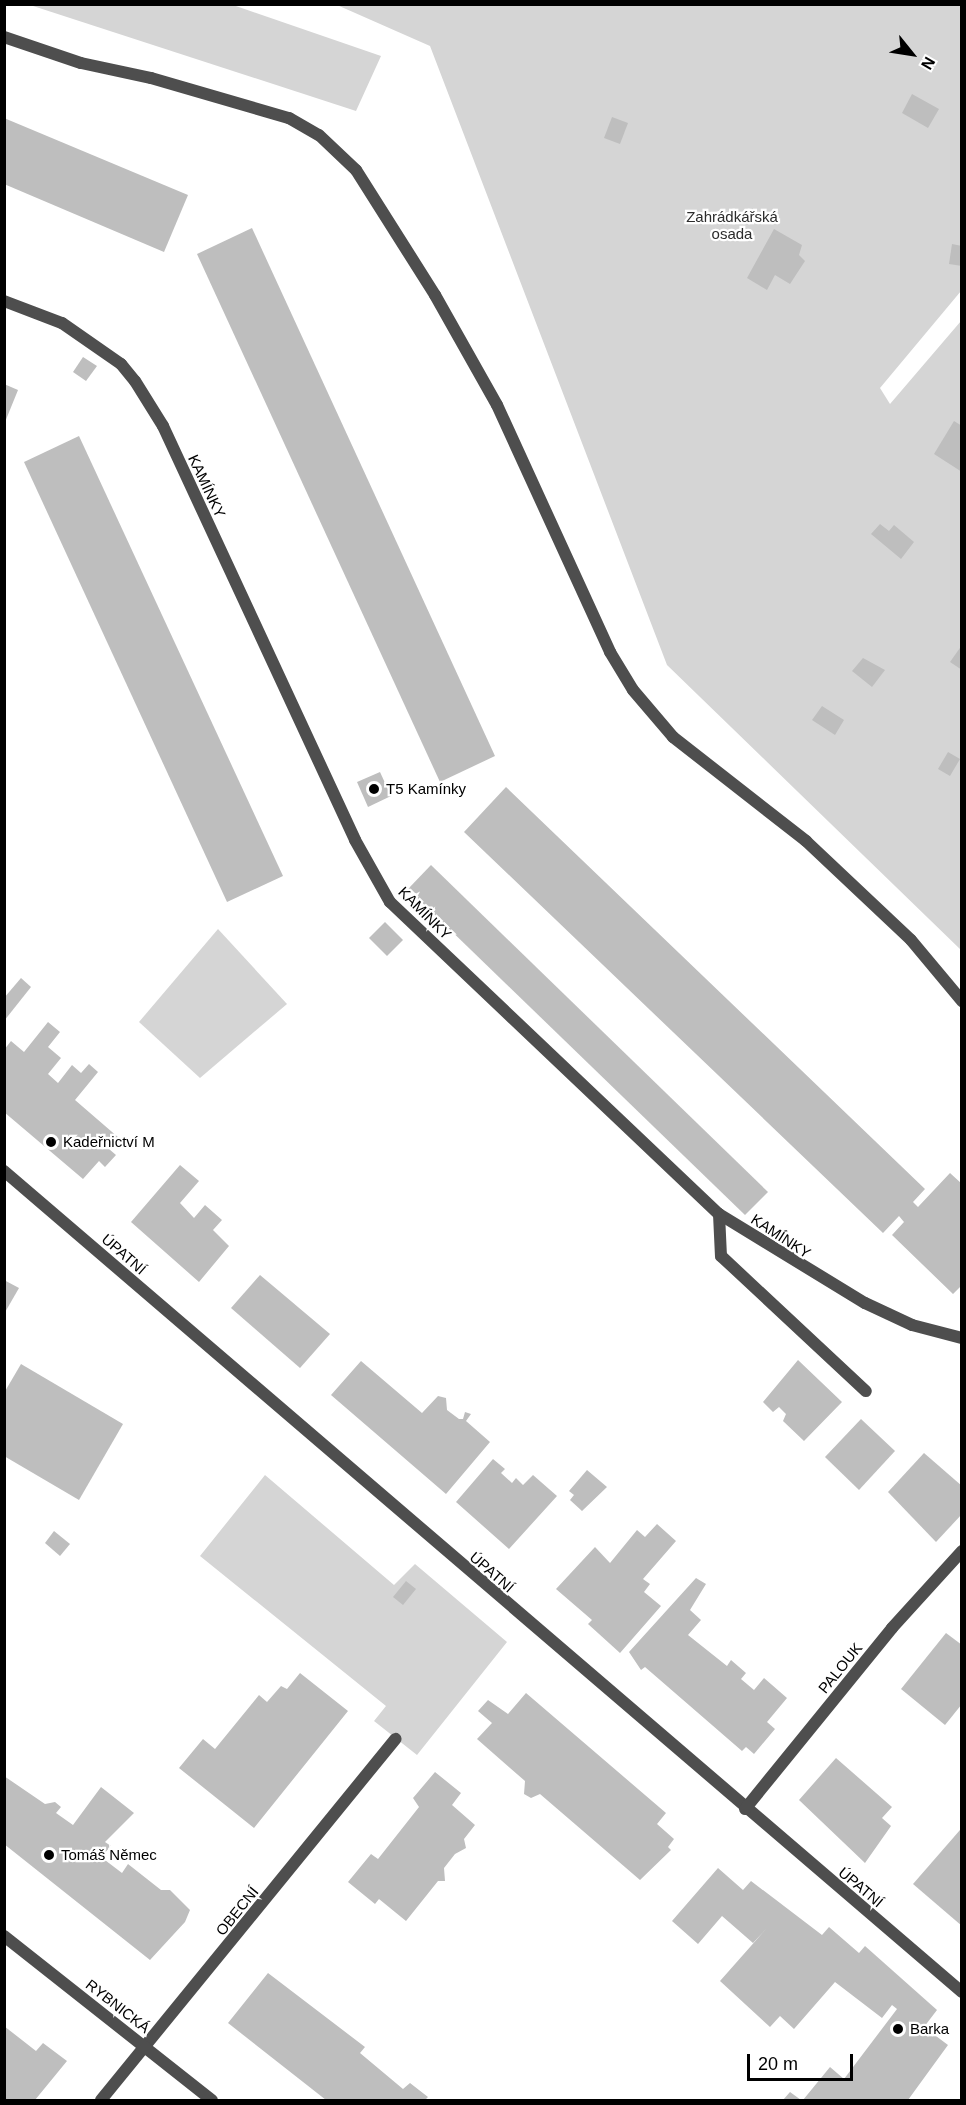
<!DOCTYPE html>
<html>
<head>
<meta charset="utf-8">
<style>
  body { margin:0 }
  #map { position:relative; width:966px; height:2105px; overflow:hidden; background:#fff; font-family:Helvetica,sans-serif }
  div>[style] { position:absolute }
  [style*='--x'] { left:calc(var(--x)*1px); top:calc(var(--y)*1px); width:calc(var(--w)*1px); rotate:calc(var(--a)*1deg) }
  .green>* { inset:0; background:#d5d5d5 }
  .building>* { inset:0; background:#bebebe }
  .minor>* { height:12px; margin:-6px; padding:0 6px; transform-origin:6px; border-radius:6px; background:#4e4e4e }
  .tertiary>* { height:12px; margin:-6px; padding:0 6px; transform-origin:6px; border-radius:6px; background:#4e4e4e }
  .dots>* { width:16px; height:16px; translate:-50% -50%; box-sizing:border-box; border:3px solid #fff; border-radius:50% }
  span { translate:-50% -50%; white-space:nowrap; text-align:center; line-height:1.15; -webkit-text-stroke:4.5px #fff; paint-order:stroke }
  .park-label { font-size:15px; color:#2c2c2c }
  .street-label { font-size:15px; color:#000 }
  .poi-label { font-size:15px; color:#000 }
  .left { translate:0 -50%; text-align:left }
  .frame { position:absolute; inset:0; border:6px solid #000; pointer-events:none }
  .north { position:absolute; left:882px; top:24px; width:60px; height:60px; -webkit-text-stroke:4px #fff; paint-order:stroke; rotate:120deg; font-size:16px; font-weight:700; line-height:24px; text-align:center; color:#000 }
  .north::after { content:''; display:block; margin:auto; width:21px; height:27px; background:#000; clip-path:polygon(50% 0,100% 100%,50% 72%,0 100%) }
  .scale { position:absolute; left:747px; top:2054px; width:106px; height:27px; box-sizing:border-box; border:3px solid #000; border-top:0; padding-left:8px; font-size:18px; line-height:21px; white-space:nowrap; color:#000; -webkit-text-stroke:4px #fff; paint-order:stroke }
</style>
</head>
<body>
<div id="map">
  <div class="green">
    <div style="clip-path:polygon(30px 5px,233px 5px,381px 56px,356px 111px)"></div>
    <div style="clip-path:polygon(337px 5px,961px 5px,961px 291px,880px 388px,890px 404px,961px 321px,961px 950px,667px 665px,430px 46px)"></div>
    <div style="clip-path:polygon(218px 929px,287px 1004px,200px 1078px,139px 1022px)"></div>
    <div style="clip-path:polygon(265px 1475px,394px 1585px,415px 1564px,507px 1642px,417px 1755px,374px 1721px,386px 1706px,200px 1556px)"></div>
  </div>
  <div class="building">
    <div style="clip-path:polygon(912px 94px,939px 109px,928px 128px,902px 113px)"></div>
    <div style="clip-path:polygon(612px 117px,628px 123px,620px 144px,604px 138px)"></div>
    <div style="clip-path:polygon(4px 118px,188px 195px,164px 252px,4px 184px)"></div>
    <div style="clip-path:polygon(252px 228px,495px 756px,440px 782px,197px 254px)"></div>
    <div style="clip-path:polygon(774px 229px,802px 245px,799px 255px,805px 261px,790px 284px,775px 275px,767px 290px,747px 278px)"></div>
    <div style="clip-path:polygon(952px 244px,962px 246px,962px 266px,949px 264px)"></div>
    <div style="clip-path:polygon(83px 357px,97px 366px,86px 381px,73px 372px)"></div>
    <div style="clip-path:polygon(4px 384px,18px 390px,5px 422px,4px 422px)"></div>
    <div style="clip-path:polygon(954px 421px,962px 426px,962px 472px,934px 454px)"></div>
    <div style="clip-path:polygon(79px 436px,283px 876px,227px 902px,24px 462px)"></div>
    <div style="clip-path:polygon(880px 524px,889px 531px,894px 525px,914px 542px,901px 559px,871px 534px)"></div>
    <div style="clip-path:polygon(962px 645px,962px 670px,950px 662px)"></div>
    <div style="clip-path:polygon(863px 658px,885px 670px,872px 687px,852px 671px)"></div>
    <div style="clip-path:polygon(822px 706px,844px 720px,835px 735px,812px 720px)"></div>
    <div style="clip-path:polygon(948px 752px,960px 759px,950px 776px,938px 769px)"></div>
    <div style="clip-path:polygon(380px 772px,391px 796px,368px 807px,357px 782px)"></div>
    <div style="clip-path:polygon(506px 787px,925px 1189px,913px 1202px,918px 1207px,950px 1173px,962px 1184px,962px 1285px,953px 1294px,892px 1235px,904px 1222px,899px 1216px,883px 1233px,464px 832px)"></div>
    <div style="clip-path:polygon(431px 865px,768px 1192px,745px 1215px,408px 889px)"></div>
    <div style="clip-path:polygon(385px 922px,403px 940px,387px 956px,369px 938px)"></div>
    <div style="clip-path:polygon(21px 978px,31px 987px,4px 1021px,4px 998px)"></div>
    <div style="clip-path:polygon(48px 1022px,60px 1032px,48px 1047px,61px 1058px,48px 1074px,58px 1083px,72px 1065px,81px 1073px,89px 1064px,98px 1072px,75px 1100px,119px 1138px,109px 1149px,116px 1155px,105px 1167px,99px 1161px,83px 1179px,4px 1112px,4px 1050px,11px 1041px,24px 1052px)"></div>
    <div style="clip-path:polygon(180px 1165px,199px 1181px,180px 1203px,194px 1218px,205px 1205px,222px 1220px,213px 1230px,229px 1246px,199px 1282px,131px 1222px)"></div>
    <div style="clip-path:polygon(260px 1275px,330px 1334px,300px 1368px,231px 1308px)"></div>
    <div style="clip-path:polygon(4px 1280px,19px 1288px,4px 1314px)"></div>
    <div style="clip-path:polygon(798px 1360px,842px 1402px,804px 1441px,783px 1421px,786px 1414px,779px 1407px,773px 1412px,763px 1402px)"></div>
    <div style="clip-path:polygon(361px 1361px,422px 1413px,438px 1396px,446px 1398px,447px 1410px,459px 1419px,463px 1419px,465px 1412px,471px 1414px,466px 1421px,490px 1442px,446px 1494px,331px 1395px)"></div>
    <div style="clip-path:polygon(21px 1364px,123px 1424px,79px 1500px,4px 1456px,4px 1393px)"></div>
    <div style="clip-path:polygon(861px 1419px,895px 1451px,859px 1490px,825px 1457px)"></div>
    <div style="clip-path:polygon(924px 1453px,962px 1486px,962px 1514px,936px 1542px,888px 1492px)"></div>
    <div style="clip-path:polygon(493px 1459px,505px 1469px,501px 1473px,512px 1483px,516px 1478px,523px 1485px,533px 1475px,557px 1496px,509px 1549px,456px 1502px)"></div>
    <div style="clip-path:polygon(587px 1470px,607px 1487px,582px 1511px,570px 1500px,574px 1495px,569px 1491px)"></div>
    <div style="clip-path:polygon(657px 1524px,676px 1541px,643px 1579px,650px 1584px,644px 1592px,661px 1606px,620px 1653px,588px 1624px,592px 1620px,556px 1589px,595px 1547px,610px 1563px,637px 1530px,645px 1537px)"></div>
    <div style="clip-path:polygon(54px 1531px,70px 1544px,60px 1556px,45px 1543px)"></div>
    <div style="clip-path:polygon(696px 1578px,706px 1584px,690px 1610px,701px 1620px,688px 1635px,727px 1666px,731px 1660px,746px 1673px,741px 1679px,754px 1690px,764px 1678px,787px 1698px,767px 1722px,775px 1729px,754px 1754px,746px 1747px,742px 1751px,645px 1667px,641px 1670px,629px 1652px)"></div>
    <div style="clip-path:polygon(406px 1581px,416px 1589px,403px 1605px,393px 1597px)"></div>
    <div style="clip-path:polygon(946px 1633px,962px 1645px,962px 1704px,945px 1725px,901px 1689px)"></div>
    <div style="clip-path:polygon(300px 1673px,348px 1711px,254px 1828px,179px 1768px,203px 1739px,215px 1749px,259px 1695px,267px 1702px,281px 1686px,287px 1689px)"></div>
    <div style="clip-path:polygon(526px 1693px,666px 1813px,657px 1824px,674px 1839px,668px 1847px,671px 1850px,640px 1880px,540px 1794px,531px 1798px,524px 1794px,525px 1781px,477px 1739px,492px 1723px,478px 1711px,488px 1700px,508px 1714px)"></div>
    <div style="clip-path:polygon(836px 1758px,892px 1807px,882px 1818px,891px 1826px,865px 1863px,799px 1800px)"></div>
    <div style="clip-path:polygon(435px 1772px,461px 1793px,452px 1805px,475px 1825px,464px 1839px,466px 1848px,455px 1854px,444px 1868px,445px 1881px,438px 1881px,406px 1921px,379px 1899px,375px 1904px,348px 1882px,371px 1854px,378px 1859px,419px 1807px,413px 1798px)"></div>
    <div style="clip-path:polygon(4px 1776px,45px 1804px,55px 1802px,61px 1807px,56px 1813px,73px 1825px,101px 1787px,134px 1813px,105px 1842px,111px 1846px,101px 1857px,122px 1873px,128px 1864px,161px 1890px,170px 1890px,190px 1910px,185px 1922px,150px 1960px,4px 1844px)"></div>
    <div style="clip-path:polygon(960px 1830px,962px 1832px,962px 1926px,913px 1884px)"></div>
    <div style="clip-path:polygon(718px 1868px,743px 1890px,751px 1881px,822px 1935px,829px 1927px,859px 1953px,865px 1946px,937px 2010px,924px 2027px,948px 2045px,908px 2100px,803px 2100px,830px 2067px,844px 2079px,897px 2009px,892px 2005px,882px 2018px,835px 1982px,794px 2029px,780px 2016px,770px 2027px,720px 1981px,766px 1929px,753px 1943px,722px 1916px,698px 1944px,672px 1921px)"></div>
    <div style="clip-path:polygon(268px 1973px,365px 2047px,360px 2053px,403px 2089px,410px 2083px,428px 2097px,425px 2100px,326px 2100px,228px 2023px)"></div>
    <div style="clip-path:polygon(4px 2026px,36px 2051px,43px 2043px,67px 2061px,35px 2100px,4px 2100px)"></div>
    <div style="clip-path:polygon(790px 2092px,801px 2100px,783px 2100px)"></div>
  </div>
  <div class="minor">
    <div style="--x:4;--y:37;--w:81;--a:18.7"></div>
    <div style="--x:81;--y:63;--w:72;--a:12.1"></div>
    <div style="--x:151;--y:78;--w:144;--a:16.2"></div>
    <div style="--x:289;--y:118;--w:34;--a:30"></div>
    <div style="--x:319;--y:135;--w:51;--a:43.4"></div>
    <div style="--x:356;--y:170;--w:148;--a:57.7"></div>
    <div style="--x:435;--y:295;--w:126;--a:60.6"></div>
    <div style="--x:497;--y:405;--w:272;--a:65.4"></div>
    <div style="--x:610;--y:652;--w:44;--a:58.8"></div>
    <div style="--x:633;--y:690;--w:62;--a:49.6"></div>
    <div style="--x:673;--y:737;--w:169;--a:38"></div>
    <div style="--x:806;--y:841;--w:144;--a:43.3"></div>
    <div style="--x:911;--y:940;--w:80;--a:50.1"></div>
    <div style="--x:4;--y:301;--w:62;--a:20.8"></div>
    <div style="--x:62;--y:323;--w:72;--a:34.8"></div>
    <div style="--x:121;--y:364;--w:22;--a:51"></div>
    <div style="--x:135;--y:381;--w:53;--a:58.1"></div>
    <div style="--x:163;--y:426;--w:456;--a:65.1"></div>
    <div style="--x:355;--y:840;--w:71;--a:60.6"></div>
    <div style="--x:390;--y:902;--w:453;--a:43.5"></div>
    <div style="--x:719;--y:1214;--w:171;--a:31.4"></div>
    <div style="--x:865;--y:1303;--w:52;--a:25.1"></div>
    <div style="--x:912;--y:1325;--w:52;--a:14.6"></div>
    <div style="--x:4;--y:1171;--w:1262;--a:40.6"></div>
    <div style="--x:719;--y:1214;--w:42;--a:87.3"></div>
    <div style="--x:721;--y:1256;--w:198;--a:43"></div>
    <div style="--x:745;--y:1809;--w:233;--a:-50.9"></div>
    <div style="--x:892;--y:1628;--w:104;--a:-47.7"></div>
    <div style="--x:101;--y:2100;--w:466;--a:-50.8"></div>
  </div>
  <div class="tertiary">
    <div style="--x:4;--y:1936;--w:265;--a:38.3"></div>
  </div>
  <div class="dots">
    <div style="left:374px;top:789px;background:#000"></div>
    <div style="left:51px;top:1142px;background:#000"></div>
    <div style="left:49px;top:1855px;background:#000"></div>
    <div style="left:898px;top:2029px;background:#000"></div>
  </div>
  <div class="park-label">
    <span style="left:732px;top:225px">Zahrádkářská<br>osada</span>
  </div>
  <div class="street-label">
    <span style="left:207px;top:486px;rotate:65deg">KAMÍNKY</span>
    <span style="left:425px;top:913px;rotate:45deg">KAMÍNKY</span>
    <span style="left:781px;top:1236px;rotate:33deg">KAMÍNKY</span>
    <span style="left:124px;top:1254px;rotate:41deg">ÚPATNÍ</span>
    <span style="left:492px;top:1572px;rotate:41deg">ÚPATNÍ</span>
    <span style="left:840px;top:1668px;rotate:-51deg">PALOUK</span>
    <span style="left:861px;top:1887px;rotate:40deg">ÚPATNÍ</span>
    <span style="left:237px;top:1911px;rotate:-51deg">OBECNÍ</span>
    <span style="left:118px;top:2006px;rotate:38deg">RYBNICKÁ</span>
  </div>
  <div class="poi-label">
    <span class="left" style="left:386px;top:789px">T5 Kamínky</span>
    <span class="left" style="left:63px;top:1142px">Kadeřnictví M</span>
    <span class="left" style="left:61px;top:1855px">Tomáš Němec</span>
    <span class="left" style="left:910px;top:2029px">Barka</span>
  </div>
  <div class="frame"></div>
  <div class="north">N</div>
  <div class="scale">20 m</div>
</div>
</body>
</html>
